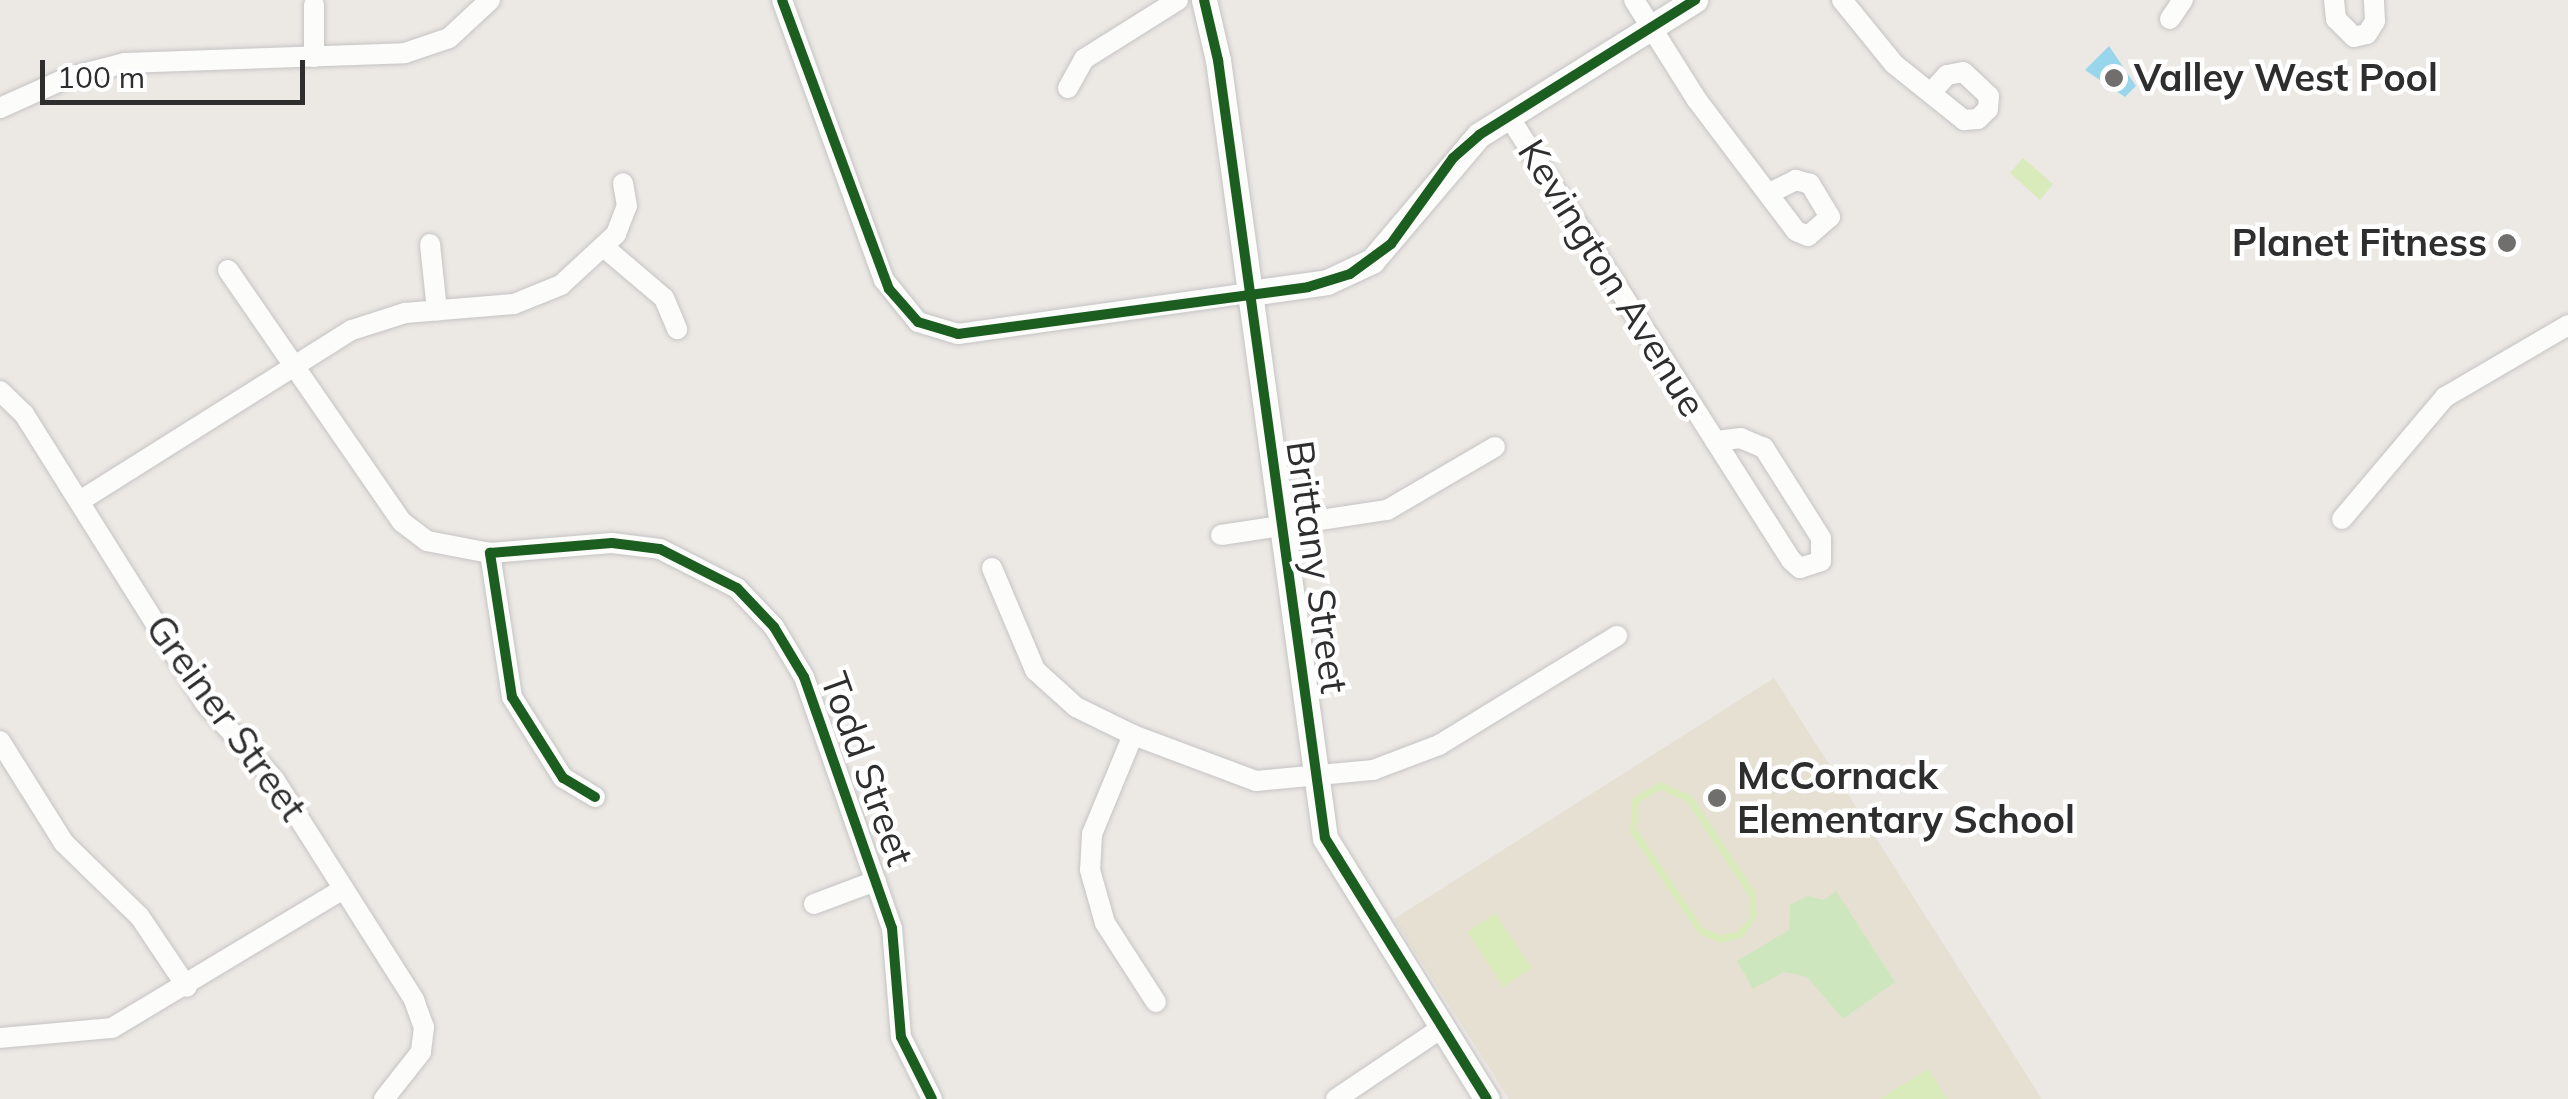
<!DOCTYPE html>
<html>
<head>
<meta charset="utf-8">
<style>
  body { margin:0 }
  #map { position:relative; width:2568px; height:1099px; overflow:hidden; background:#ece8e4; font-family:Mulish,sans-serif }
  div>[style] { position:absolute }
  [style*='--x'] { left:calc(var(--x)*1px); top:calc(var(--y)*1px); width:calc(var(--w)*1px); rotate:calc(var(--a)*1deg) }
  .education>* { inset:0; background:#e6e0d3 }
  .green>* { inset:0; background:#cee6be }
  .pitch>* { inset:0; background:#d9eabb }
  .water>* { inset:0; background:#99d6ec }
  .roads { filter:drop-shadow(0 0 2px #c5c4c5) drop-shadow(0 0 2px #c5c4c5) }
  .minor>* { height:20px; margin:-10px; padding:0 10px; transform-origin:10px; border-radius:10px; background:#fcfcfb }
  .tertiary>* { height:25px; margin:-12.5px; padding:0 12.5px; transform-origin:12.5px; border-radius:12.5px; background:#fcfcfb }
  .cycleway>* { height:10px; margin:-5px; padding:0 5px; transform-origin:5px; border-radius:5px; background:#1b5e20 }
  .dots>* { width:28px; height:28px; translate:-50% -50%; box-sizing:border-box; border:5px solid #fff; border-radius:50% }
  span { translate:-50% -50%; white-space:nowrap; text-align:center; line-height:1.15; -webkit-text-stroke:9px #fff; paint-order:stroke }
  .poi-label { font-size:38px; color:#2e2e2e; font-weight:700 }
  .left { translate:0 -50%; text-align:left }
  .right { translate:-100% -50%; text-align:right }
  .street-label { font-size:38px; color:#2e2e2e }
  .scale { position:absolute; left:40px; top:60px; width:265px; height:45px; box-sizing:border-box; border:5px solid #2e2e2e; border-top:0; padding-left:12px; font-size:30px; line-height:35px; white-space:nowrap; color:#2e2e2e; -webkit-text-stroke:8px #fff; paint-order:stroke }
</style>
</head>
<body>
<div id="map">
  <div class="education">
    <div style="clip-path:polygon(1774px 678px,2042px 1099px,1509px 1099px,1394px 919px)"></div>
  </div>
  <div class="green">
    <div style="clip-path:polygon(1836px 891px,1895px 982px,1843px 1019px,1807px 977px,1784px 972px,1753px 989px,1737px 961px,1789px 930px,1790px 905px,1807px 896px,1824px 900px)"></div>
  </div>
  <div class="pitch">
    <div style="clip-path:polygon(2023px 158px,2053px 184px,2040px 200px,2010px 173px)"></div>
    <div style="clip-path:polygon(evenodd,1660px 782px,1692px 796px,1755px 892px,1757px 916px,1742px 938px,1721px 943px,1699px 934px,1630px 833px,1632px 799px,1660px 782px,1661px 790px,1687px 802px,1749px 896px,1749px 919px,1737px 932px,1720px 935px,1703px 928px,1636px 828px,1639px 802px,1661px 790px)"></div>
    <div style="clip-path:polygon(1495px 913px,1532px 968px,1503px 987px,1467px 932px)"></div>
    <div style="clip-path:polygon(1928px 1069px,1947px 1099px,1880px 1099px)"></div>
  </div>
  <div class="water">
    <div style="clip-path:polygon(2109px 46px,2136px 86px,2125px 97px,2085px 70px)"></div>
  </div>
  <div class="roads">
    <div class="minor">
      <div style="--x:782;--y:0;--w:298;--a:70"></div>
      <div style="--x:884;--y:280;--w:54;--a:51"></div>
      <div style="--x:918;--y:322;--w:42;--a:16.7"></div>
      <div style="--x:958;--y:334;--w:295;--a:-8"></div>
      <div style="--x:1634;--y:0;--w:118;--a:57.8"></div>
      <div style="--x:1697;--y:100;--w:164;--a:52.9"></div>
      <div style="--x:1796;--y:231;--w:13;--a:23"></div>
      <div style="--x:1808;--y:236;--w:29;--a:-41"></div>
      <div style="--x:1830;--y:217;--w:39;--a:-121"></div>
      <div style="--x:1810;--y:184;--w:15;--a:-164"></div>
      <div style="--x:1796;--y:180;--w:30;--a:154"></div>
      <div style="--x:1842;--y:0;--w:82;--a:50.9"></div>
      <div style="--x:1894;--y:64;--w:90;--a:38.7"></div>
      <div style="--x:1964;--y:120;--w:14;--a:-4"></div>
      <div style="--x:1978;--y:119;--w:14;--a:-45"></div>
      <div style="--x:1988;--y:109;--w:13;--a:-86"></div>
      <div style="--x:1989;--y:96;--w:35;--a:-137"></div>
      <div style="--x:1963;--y:72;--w:16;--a:169"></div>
      <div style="--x:1947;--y:75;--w:24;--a:132"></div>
      <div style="--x:2334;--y:0;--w:19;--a:84"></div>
      <div style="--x:2336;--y:19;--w:25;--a:45"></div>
      <div style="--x:2354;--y:37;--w:13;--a:-13"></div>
      <div style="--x:2367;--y:34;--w:15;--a:-58"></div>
      <div style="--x:2375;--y:21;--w:21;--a:-93"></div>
      <div style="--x:2170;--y:19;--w:23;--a:-56"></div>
      <div style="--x:314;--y:57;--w:52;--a:-90"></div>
      <div style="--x:1068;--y:88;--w:33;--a:-61"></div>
      <div style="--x:1084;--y:59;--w:111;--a:-32.1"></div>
      <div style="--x:0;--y:108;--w:73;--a:-24.1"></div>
      <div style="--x:67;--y:78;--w:60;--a:-14.5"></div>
      <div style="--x:125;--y:63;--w:280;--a:-2"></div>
      <div style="--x:405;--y:53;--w:46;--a:-18.8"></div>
      <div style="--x:449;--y:38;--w:56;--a:-42.8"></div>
      <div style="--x:1508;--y:115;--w:527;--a:57.55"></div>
      <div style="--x:1791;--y:560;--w:12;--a:42"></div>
      <div style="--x:1800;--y:568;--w:22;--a:-18"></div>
      <div style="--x:1821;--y:561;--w:23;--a:-90"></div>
      <div style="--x:1821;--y:538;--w:107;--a:-122.3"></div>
      <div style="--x:1764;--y:448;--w:25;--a:-157"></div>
      <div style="--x:1741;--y:438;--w:26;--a:173"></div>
      <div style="--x:430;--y:244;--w:67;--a:84"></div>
      <div style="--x:605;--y:248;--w:77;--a:40.3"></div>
      <div style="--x:664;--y:298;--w:34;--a:67"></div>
      <div style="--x:228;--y:270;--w:306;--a:55.4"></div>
      <div style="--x:402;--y:522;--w:31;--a:37"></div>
      <div style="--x:427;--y:541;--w:64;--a:10.8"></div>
      <div style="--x:0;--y:391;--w:33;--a:44"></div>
      <div style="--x:24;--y:414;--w:341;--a:57.9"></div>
      <div style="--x:205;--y:703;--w:103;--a:47.8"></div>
      <div style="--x:274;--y:779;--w:262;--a:57.6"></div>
      <div style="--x:414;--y:1000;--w:29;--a:70"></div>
      <div style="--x:424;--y:1027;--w:25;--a:97"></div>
      <div style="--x:421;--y:1052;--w:60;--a:128.2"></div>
      <div style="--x:80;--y:501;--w:321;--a:-32.2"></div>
      <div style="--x:352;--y:330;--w:56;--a:-17.8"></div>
      <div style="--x:405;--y:313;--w:109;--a:-4.7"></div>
      <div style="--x:514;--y:304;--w:51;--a:-22"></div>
      <div style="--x:561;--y:285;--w:75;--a:-42.8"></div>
      <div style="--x:616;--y:234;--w:30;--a:-69"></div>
      <div style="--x:627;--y:206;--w:23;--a:-100"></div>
      <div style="--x:2342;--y:519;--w:160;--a:-49.8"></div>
      <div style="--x:2445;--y:397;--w:143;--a:-30.3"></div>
      <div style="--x:1221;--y:535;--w:168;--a:-8.6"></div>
      <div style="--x:1387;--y:510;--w:125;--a:-30.3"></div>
      <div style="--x:992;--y:568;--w:111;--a:67.1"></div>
      <div style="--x:1035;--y:670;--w:55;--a:42.1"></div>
      <div style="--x:1076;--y:707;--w:64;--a:26.2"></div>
      <div style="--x:1133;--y:735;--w:107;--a:112.5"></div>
      <div style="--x:1092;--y:834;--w:36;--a:93"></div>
      <div style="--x:1090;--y:870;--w:55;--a:74.2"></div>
      <div style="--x:1105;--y:923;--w:94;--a:57.2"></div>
      <div style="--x:1133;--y:735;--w:131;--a:20.5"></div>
      <div style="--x:1256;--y:781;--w:118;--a:-5.4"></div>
      <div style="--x:1373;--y:770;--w:71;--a:-20.7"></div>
      <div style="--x:1439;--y:745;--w:209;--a:-31.5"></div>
      <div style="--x:0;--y:741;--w:120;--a:57.9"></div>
      <div style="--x:64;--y:843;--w:106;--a:44.2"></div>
      <div style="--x:140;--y:917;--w:84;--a:56.1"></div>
      <div style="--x:595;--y:797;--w:37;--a:-149"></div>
      <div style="--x:563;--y:778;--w:96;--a:-122.2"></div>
      <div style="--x:512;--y:697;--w:146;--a:-98.7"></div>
      <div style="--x:490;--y:553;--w:122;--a:-4.7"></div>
      <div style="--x:612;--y:543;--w:48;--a:7.1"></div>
      <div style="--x:660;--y:549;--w:86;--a:26.9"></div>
      <div style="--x:737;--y:588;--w:54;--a:46.5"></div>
      <div style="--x:774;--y:627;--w:58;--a:59"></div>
      <div style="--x:804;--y:677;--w:266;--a:70.7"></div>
      <div style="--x:892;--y:928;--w:109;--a:85.3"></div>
      <div style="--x:901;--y:1037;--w:69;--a:63.4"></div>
      <div style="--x:814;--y:904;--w:66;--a:-20.4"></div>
      <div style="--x:0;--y:1038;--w:112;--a:-5.1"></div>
      <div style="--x:112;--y:1028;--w:270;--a:-31"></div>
      <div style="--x:1336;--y:1099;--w:129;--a:-33.9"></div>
    </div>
    <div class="tertiary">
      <div style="--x:1204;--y:0;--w:62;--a:76.9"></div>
      <div style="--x:1218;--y:60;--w:785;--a:82.17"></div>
      <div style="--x:1325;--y:838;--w:307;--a:58.2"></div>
      <div style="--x:1250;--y:293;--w:78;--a:-8.1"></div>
      <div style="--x:1327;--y:282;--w:50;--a:-25"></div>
      <div style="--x:1372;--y:261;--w:165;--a:-49.7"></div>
      <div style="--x:1479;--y:135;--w:255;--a:-32"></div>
    </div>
  </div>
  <div class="cycleway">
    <div style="--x:782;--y:0;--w:308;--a:69.7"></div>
    <div style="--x:889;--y:289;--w:44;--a:48.7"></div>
    <div style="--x:918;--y:322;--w:42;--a:16.7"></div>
    <div style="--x:958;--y:334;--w:353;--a:-7.6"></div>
    <div style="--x:1308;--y:287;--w:44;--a:-17.2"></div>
    <div style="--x:1350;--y:274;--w:51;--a:-36.2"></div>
    <div style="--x:1391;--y:244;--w:106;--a:-54.2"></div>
    <div style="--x:1453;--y:158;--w:35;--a:-41"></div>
    <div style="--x:1479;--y:135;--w:255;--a:-32"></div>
    <div style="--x:1204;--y:0;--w:62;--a:76.9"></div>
    <div style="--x:1218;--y:60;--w:785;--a:82.17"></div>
    <div style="--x:1325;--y:838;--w:307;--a:58.2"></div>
    <div style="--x:595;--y:797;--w:37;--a:-149"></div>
    <div style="--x:563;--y:778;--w:96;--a:-122.2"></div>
    <div style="--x:512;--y:697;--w:146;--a:-98.7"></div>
    <div style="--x:490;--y:553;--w:122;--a:-4.7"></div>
    <div style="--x:612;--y:543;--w:48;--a:7.1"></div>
    <div style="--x:660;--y:549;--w:86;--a:26.9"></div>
    <div style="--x:737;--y:588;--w:54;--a:46.5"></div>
    <div style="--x:774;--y:627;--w:58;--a:59"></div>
    <div style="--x:804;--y:677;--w:266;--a:70.7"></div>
    <div style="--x:892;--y:928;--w:109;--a:85.3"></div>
    <div style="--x:901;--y:1037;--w:69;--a:63.4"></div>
  </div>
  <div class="dots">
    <div style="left:2114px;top:78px;background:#706f6e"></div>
    <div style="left:2507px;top:243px;background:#706f6e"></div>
    <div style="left:1717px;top:798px;background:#706f6e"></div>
  </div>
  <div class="poi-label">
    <span class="left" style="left:2134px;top:78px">Valley West Pool</span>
    <span class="right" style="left:2487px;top:243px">Planet Fitness</span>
    <span class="left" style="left:1737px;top:798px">McCornack<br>Elementary School</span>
  </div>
  <div class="street-label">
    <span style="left:1612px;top:278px;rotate:58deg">Kevington Avenue</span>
    <span style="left:1317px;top:567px;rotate:82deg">Brittany Street</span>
    <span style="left:226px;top:718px;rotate:54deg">Greiner Street</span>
    <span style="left:867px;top:769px;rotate:70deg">Todd Street</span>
  </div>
  <div class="scale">100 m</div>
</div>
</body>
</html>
